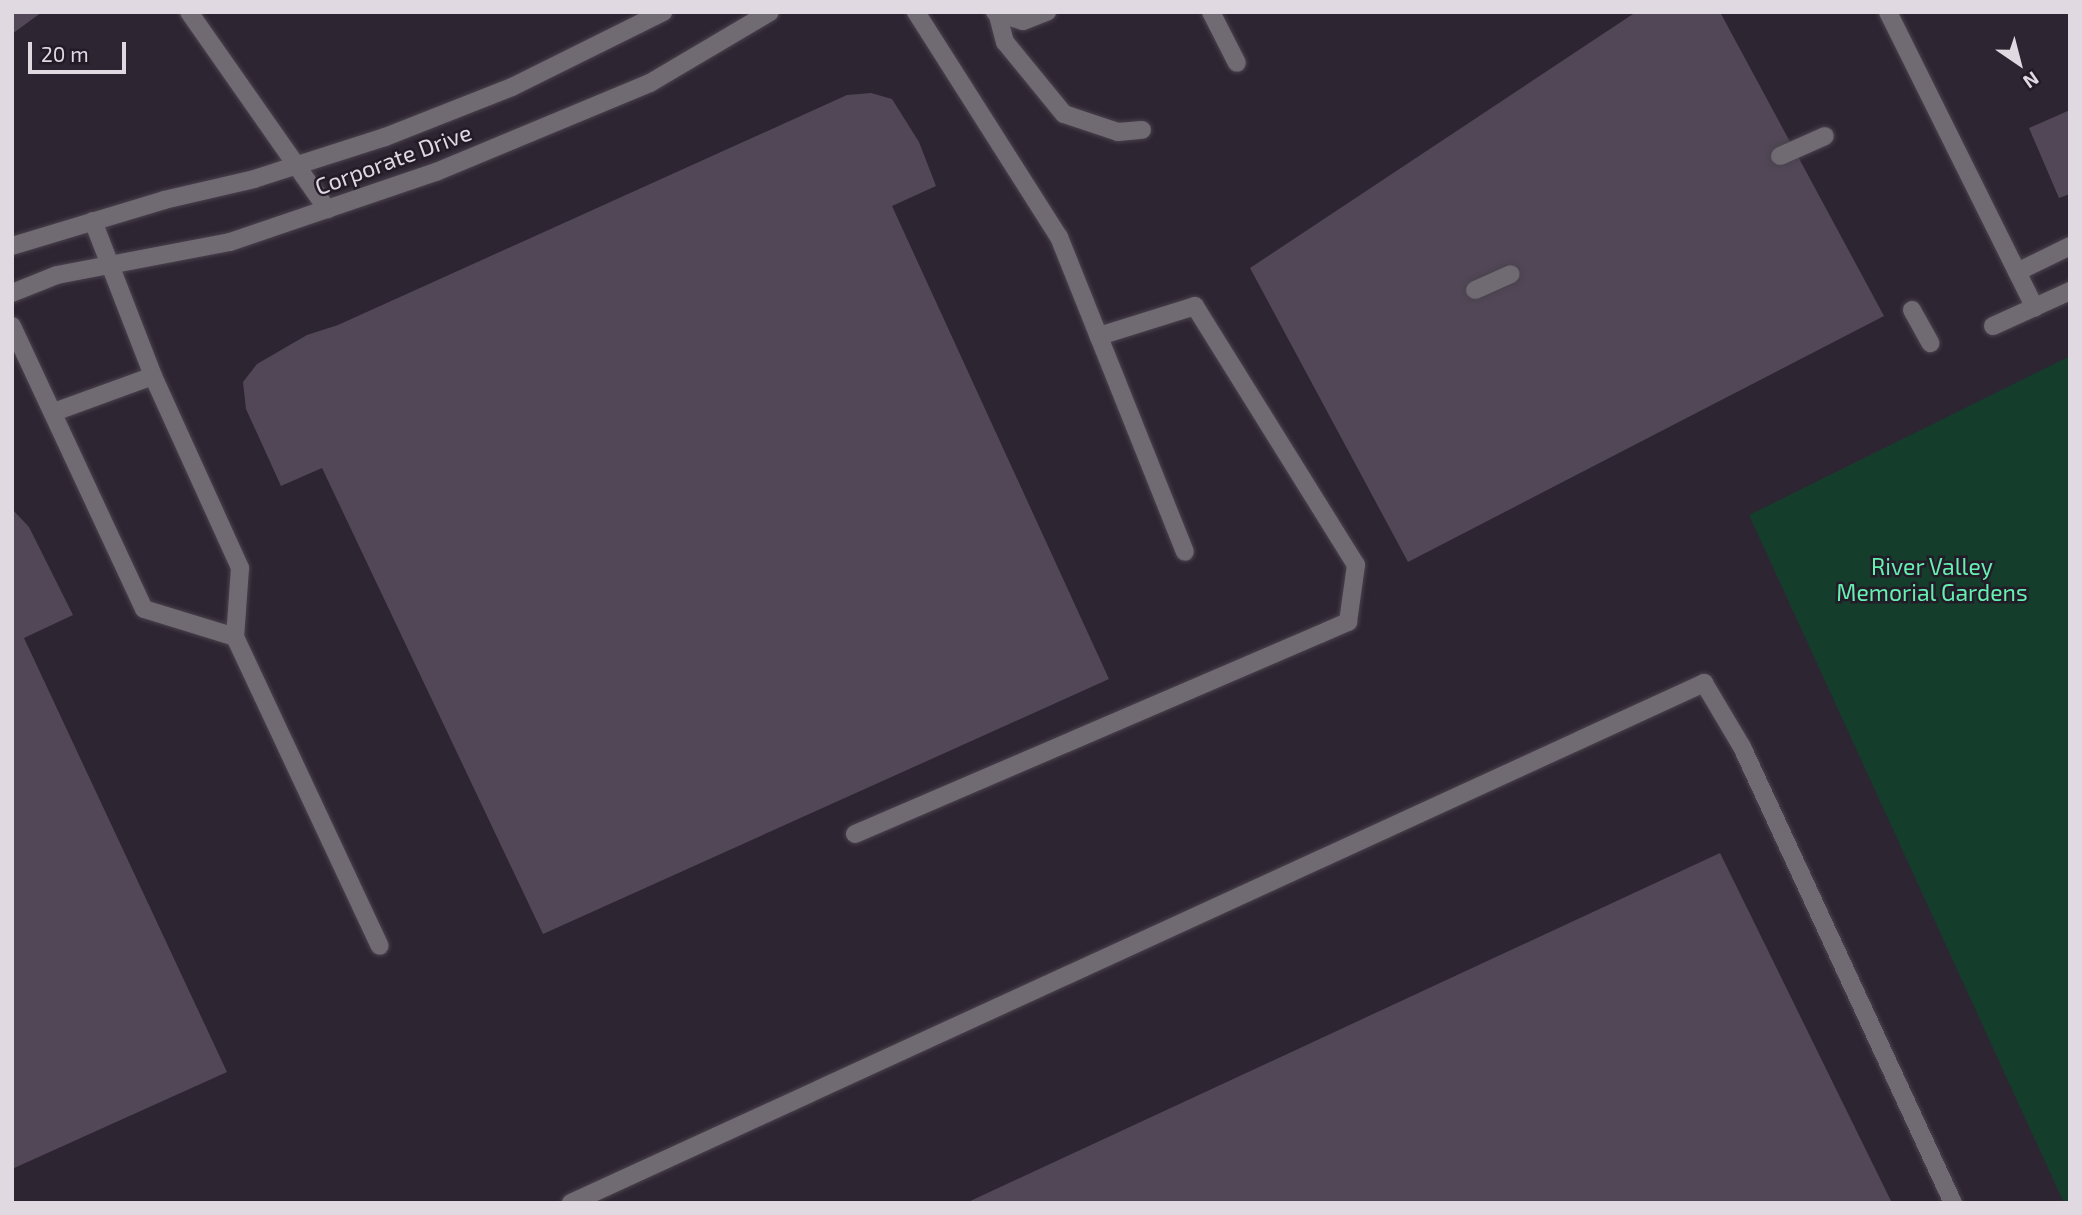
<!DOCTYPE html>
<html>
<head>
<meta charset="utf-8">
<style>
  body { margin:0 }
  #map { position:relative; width:2082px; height:1215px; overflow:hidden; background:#2e2532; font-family:"Exo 2",sans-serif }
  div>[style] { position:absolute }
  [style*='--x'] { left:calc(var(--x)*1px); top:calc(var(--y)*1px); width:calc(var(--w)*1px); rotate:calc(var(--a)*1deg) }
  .green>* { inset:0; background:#143d2b }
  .building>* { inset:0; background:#514756 }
  .roads { filter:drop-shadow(0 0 2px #4a424e) drop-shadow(0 0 2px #4a424e) }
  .minor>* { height:18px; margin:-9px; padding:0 9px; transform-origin:9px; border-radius:9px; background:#706b72 }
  span { translate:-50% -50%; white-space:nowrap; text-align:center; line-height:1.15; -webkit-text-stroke:5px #241b28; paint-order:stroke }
  .street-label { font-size:23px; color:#e0d9e2 }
  .park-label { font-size:23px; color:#64f0b1 }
  .frame { position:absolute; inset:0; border:14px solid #e0d9e2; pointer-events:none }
  .north { position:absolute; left:1984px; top:28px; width:70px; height:70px; -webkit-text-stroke:5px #241b28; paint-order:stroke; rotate:145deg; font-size:19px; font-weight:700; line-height:28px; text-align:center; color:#e0d9e2 }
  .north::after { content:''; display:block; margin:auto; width:24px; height:32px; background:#e0d9e2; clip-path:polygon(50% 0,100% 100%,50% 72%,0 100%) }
  .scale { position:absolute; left:28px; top:42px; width:98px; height:32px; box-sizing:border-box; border:4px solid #e0d9e2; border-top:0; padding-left:9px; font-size:21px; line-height:24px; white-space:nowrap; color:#e0d9e2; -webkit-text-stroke:5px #241b28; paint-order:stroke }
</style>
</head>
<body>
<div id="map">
  <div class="green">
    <div style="clip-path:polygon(2070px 356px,2070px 1203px,2064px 1203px,1749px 515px)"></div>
  </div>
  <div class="building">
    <div style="clip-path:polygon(12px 12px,42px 12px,12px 34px)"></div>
    <div style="clip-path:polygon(1636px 12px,1720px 12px,1884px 316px,1408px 562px,1250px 268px)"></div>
    <div style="clip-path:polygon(871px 93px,892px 99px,919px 142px,936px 186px,892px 206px,1109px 679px,543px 934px,322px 468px,281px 486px,246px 409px,243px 382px,257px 364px,307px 335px,338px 325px,847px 95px)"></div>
    <div style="clip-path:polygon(2070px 110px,2070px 194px,2059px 198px,2029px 128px)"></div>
    <div style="clip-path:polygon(12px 509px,29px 527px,73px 615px,24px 638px,227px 1072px,12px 1169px)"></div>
    <div style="clip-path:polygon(1720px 853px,1892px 1203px,966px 1203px)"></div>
  </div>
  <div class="roads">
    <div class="minor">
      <div style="--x:189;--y:12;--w:241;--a:55"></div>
      <div style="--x:916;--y:12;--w:267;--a:57.6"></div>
      <div style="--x:1059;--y:237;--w:339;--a:68.2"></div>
      <div style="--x:995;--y:12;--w:29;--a:18"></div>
      <div style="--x:1023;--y:21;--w:26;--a:-21"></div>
      <div style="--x:1211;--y:12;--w:57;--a:63"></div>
      <div style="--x:1888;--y:12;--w:330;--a:63.6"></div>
      <div style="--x:998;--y:16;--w:27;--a:75"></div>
      <div style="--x:1005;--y:42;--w:93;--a:50.7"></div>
      <div style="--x:1064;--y:114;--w:57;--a:18.4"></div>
      <div style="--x:1118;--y:132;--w:24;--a:-5"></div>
      <div style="--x:1780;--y:156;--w:49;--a:-24"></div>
      <div style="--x:93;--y:221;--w:166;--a:68.8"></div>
      <div style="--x:153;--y:376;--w:211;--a:65.6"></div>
      <div style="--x:240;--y:568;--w:69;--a:94.1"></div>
      <div style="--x:12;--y:246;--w:159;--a:-16.8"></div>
      <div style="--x:164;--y:200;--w:92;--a:-13.1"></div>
      <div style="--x:254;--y:179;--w:138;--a:-17.8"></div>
      <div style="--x:385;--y:137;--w:136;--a:-21.5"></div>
      <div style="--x:512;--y:87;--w:169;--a:-26.4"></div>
      <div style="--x:2017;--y:272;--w:59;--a:-26.1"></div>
      <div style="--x:1475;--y:290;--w:39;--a:-24"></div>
      <div style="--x:12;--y:293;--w:48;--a:-21.8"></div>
      <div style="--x:57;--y:275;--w:176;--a:-10.8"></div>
      <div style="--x:230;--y:242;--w:218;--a:-18.8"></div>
      <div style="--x:436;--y:172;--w:232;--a:-22.6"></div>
      <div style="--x:650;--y:83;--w:139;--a:-30.6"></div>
      <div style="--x:1912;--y:310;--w:38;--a:61"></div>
      <div style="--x:12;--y:326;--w:312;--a:65"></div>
      <div style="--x:144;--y:609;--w:95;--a:17.1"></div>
      <div style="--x:235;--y:637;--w:341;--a:64.9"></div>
      <div style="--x:1993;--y:326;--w:85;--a:-24.4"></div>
      <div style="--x:54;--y:412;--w:105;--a:-20"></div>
      <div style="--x:855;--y:834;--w:537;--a:-23.27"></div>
      <div style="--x:1348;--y:622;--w:58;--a:-82"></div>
      <div style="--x:1356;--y:565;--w:305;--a:-121.9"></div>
      <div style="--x:1195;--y:306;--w:101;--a:162.6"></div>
      <div style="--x:571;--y:1203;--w:1247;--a:-24.65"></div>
      <div style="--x:1704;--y:683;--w:74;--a:59.3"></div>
      <div style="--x:1742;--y:747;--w:502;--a:65.17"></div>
    </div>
  </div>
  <div class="street-label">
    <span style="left:393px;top:159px;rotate:-20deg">Corporate Drive</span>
  </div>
  <div class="park-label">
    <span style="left:1932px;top:579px">River Valley<br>Memorial Gardens</span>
  </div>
  <div class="frame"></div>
  <div class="north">N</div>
  <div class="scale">20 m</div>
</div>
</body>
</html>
